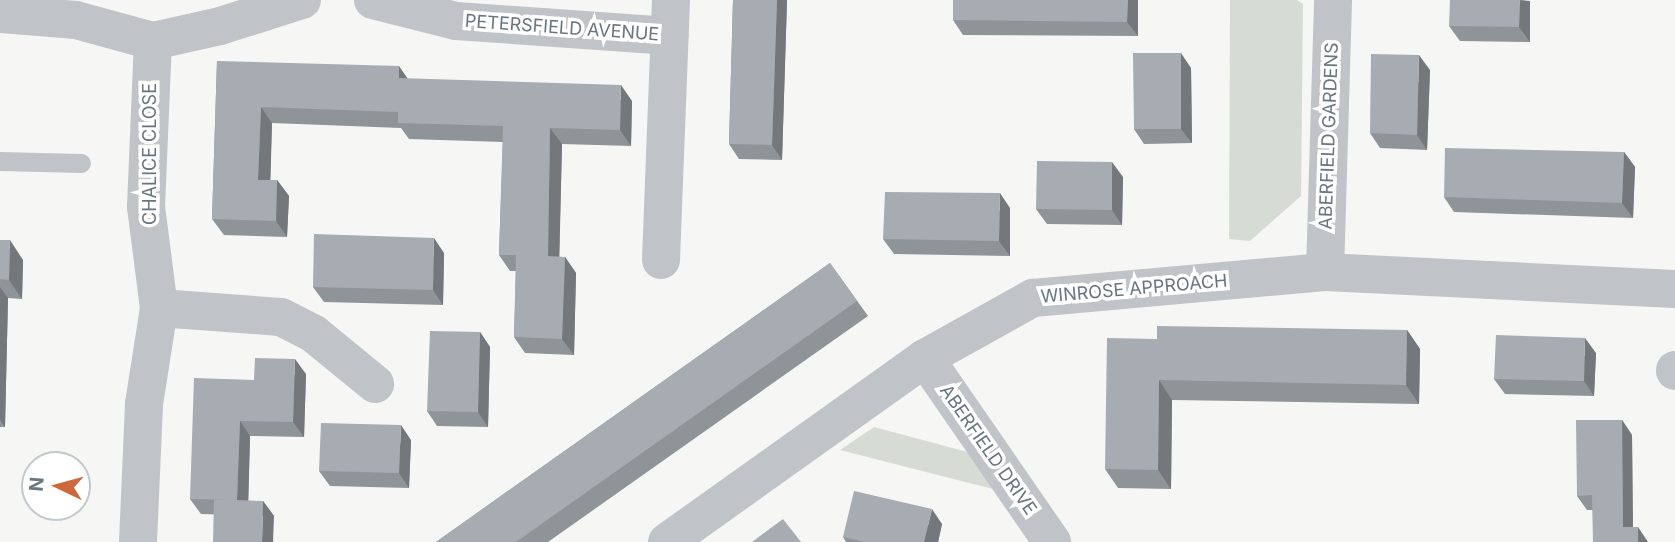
<!DOCTYPE html>
<html>
<head>
<meta charset="utf-8">
<style>
  body { margin:0 }
  #map { position:relative; width:1675px; height:542px; overflow:hidden; background:#f6f6f4; font-family:Inter,sans-serif }
  div>[style] { position:absolute }
  [style*='--x'] { left:calc(var(--x)*1px); top:calc(var(--y)*1px); width:calc(var(--w)*1px); rotate:calc(var(--a)*1deg) }
  .green>* { inset:0; background:#d6dbd4 }
  .lane>* { height:19px; margin:-9.5px; padding:0 9.5px; transform-origin:9.5px; border-radius:9.5px; background:#c0c3c7 }
  .street>* { height:38px; margin:-19px; padding:0 19px; transform-origin:19px; border-radius:19px; background:#c0c3c7 }
  .wall>* { inset:0; background:#8f9499 }
  .shaded-wall>* { inset:0; background:#74787d }
  .building>* { inset:0; background:#a6acb2 }
  span { translate:-50% -50%; white-space:nowrap; text-align:center; line-height:1.15; -webkit-text-stroke:7px #fff; paint-order:stroke }
  .street-label { font-size:18px; color:#697581 }
  .north { position:absolute; left:21px; top:451px; width:70px; height:70px; box-sizing:border-box; background:#fff; border:2px solid #c3c8cd; border-radius:50%; rotate:275deg; font-size:19px; font-weight:700; line-height:28px; text-align:center; color:#697581 }
  .north::after { content:''; display:block; margin:auto; width:24px; height:32px; background:#ce673c; clip-path:polygon(50% 0,100% 100%,50% 72%,0 100%) }
</style>
</head>
<body>
<div id="map">
  <div class="green">
    <div style="clip-path:polygon(1230px 0,1297px 0,1303px 4px,1301px 196px,1250px 241px,1229px 239px)"></div>
    <div style="clip-path:polygon(874px 427px,971px 453px,993px 489px,840px 450px)"></div>
  </div>
  <div class="lane">
    <div style="--x:0;--y:161;--w:81;--a:1.4"></div>
  </div>
  <div class="street">
    <div style="--x:373;--y:0;--w:86;--a:14.2"></div>
    <div style="--x:456;--y:21;--w:214;--a:4"></div>
    <div style="--x:0;--y:14;--w:76;--a:4.5"></div>
    <div style="--x:76;--y:20;--w:80;--a:15.3"></div>
    <div style="--x:153;--y:41;--w:69;--a:-12.6"></div>
    <div style="--x:220;--y:26;--w:86;--a:-17.6"></div>
    <div style="--x:661;--y:260;--w:260;--a:-87.8"></div>
    <div style="--x:1325;--y:272;--w:272;--a:-88.3"></div>
    <div style="--x:159;--y:308;--w:122;--a:4.2"></div>
    <div style="--x:281;--y:317;--w:37;--a:27"></div>
    <div style="--x:314;--y:334;--w:79;--a:39.3"></div>
    <div style="--x:925;--y:358;--w:224;--a:55.4"></div>
    <div style="--x:1675;--y:370;--w:1;--a:90"></div>
    <div style="--x:138;--y:542;--w:138;--a:-87.5"></div>
    <div style="--x:144;--y:404;--w:97;--a:-81.1"></div>
    <div style="--x:159;--y:308;--w:102;--a:-97.3"></div>
    <div style="--x:146;--y:207;--w:166;--a:-87.6"></div>
    <div style="--x:667;--y:542;--w:317;--a:-35.5"></div>
    <div style="--x:925;--y:358;--w:124;--a:-29.1"></div>
    <div style="--x:1033;--y:298;--w:293;--a:-5.1"></div>
    <div style="--x:1325;--y:272;--w:350;--a:2.8"></div>
  </div>
  <div class="wall">
    <div style="clip-path:polygon(733px 0,787px 0,782px 160px,739px 159px,729px 144px)"></div>
    <div style="clip-path:polygon(953px 0,1138px 0,1138px 36px,963px 35px,953px 20px)"></div>
    <div style="clip-path:polygon(1530px 1px,1530px 42px,1460px 41px,1449px 26px)"></div>
    <div style="clip-path:polygon(217px 61px,632px 101px,631px 146px,562px 144px,559px 257px,565px 257px,576px 273px,574px 355px,525px 353px,514px 337px,516px 271px,510px 271px,499px 255px,503px 142px,409px 139px,401px 128px,272px 123px,270px 180px,277px 180px,289px 196px,287px 237px,224px 235px,212px 219px)"></div>
    <div style="clip-path:polygon(1191px 68px,1192px 143px,1144px 144px,1134px 129px)"></div>
    <div style="clip-path:polygon(1430px 70px,1427px 150px,1380px 148px,1370px 133px)"></div>
    <div style="clip-path:polygon(1624px 152px,1635px 167px,1633px 218px,1454px 212px,1444px 197px)"></div>
    <div style="clip-path:polygon(1123px 177px,1122px 225px,1047px 224px,1036px 209px)"></div>
    <div style="clip-path:polygon(1010px 208px,1010px 256px,894px 254px,883px 239px)"></div>
    <div style="clip-path:polygon(0 240px,23px 260px,22px 299px,8px 298px,5px 427px,0 427px)"></div>
    <div style="clip-path:polygon(444px 253px,443px 305px,324px 302px,313px 287px)"></div>
    <div style="clip-path:polygon(830px 263px,868px 316px,548px 542px,436px 542px)"></div>
    <div style="clip-path:polygon(1407px 330px,1420px 349px,1419px 404px,1172px 400px,1171px 489px,1118px 488px,1105px 469px,1157px 339px)"></div>
    <div style="clip-path:polygon(480px 332px,490px 347px,488px 427px,437px 426px,427px 411px)"></div>
    <div style="clip-path:polygon(1596px 353px,1594px 396px,1505px 394px,1494px 379px)"></div>
    <div style="clip-path:polygon(306px 374px,304px 437px,250px 436px,248px 501px,263px 501px,274px 516px,201px 514px,190px 499px,254px 380px)"></div>
    <div style="clip-path:polygon(1622px 420px,1632px 435px,1633px 527px,1648px 542px,1592px 510px,1587px 510px,1577px 496px)"></div>
    <div style="clip-path:polygon(411px 440px,409px 488px,330px 486px,319px 471px)"></div>
    <div style="clip-path:polygon(942px 524px,938px 542px,846px 542px,843px 537px)"></div>
  </div>
  <div class="shaded-wall">
    <div style="clip-path:polygon(777px 0,787px 0,782px 160px,772px 145px)"></div>
    <div style="clip-path:polygon(1128px 0,1138px 0,1138px 36px,1127px 22px)"></div>
    <div style="clip-path:polygon(1520px 0,1530px 1px,1530px 42px,1519px 27px)"></div>
    <div style="clip-path:polygon(1181px 53px,1191px 68px,1192px 143px,1181px 129px)"></div>
    <div style="clip-path:polygon(1419px 55px,1430px 70px,1427px 150px,1417px 135px)"></div>
    <div style="clip-path:polygon(399px 66px,410px 82px,399px 78px)"></div>
    <div style="clip-path:polygon(621px 85px,632px 101px,631px 146px,620px 130px)"></div>
    <div style="clip-path:polygon(261px 107px,272px 123px,270px 196px,258px 180px)"></div>
    <div style="clip-path:polygon(550px 128px,562px 144px,559px 272px,548px 256px)"></div>
    <div style="clip-path:polygon(1624px 152px,1635px 167px,1633px 218px,1622px 203px)"></div>
    <div style="clip-path:polygon(1112px 162px,1123px 177px,1122px 225px,1112px 210px)"></div>
    <div style="clip-path:polygon(277px 180px,289px 196px,287px 237px,276px 221px)"></div>
    <div style="clip-path:polygon(1000px 193px,1010px 208px,1010px 256px,999px 241px)"></div>
    <div style="clip-path:polygon(434px 238px,444px 253px,443px 305px,433px 290px)"></div>
    <div style="clip-path:polygon(10px 240px,23px 260px,22px 299px,9px 280px)"></div>
    <div style="clip-path:polygon(565px 257px,576px 273px,574px 355px,562px 339px)"></div>
    <div style="clip-path:polygon(0 287px,8px 298px,5px 427px,0 420px)"></div>
    <div style="clip-path:polygon(1407px 330px,1420px 349px,1419px 404px,1406px 385px)"></div>
    <div style="clip-path:polygon(480px 332px,490px 347px,488px 427px,478px 412px)"></div>
    <div style="clip-path:polygon(1585px 338px,1596px 353px,1594px 396px,1584px 381px)"></div>
    <div style="clip-path:polygon(295px 359px,306px 374px,304px 437px,293px 422px)"></div>
    <div style="clip-path:polygon(1159px 380px,1172px 400px,1171px 489px,1158px 470px)"></div>
    <div style="clip-path:polygon(1622px 420px,1632px 435px,1633px 542px,1623px 527px)"></div>
    <div style="clip-path:polygon(240px 421px,250px 436px,248px 515px,237px 500px)"></div>
    <div style="clip-path:polygon(401px 425px,411px 440px,409px 488px,399px 473px)"></div>
    <div style="clip-path:polygon(263px 501px,274px 516px,273px 542px,262px 542px)"></div>
    <div style="clip-path:polygon(932px 509px,942px 524px,938px 542px,924px 542px)"></div>
    <div style="clip-path:polygon(1638px 527px,1648px 542px,1638px 542px)"></div>
  </div>
  <div class="building">
    <div style="clip-path:polygon(733px 0,777px 0,772px 145px,729px 144px)"></div>
    <div style="clip-path:polygon(953px 0,1128px 0,1127px 22px,953px 20px)"></div>
    <div style="clip-path:polygon(1450px 0,1520px 0,1519px 27px,1449px 26px)"></div>
    <div style="clip-path:polygon(1133px 53px,1181px 53px,1181px 129px,1134px 129px)"></div>
    <div style="clip-path:polygon(1371px 54px,1419px 55px,1417px 135px,1370px 133px)"></div>
    <div style="clip-path:polygon(217px 61px,399px 66px,399px 78px,621px 85px,620px 130px,550px 128px,548px 256px,565px 257px,562px 339px,514px 337px,516px 255px,499px 255px,503px 126px,398px 123px,398px 112px,261px 107px,258px 180px,277px 180px,276px 221px,212px 219px)"></div>
    <div style="clip-path:polygon(1445px 148px,1624px 152px,1622px 203px,1444px 197px)"></div>
    <div style="clip-path:polygon(1037px 161px,1112px 162px,1112px 210px,1036px 209px)"></div>
    <div style="clip-path:polygon(885px 192px,1000px 193px,999px 241px,883px 239px)"></div>
    <div style="clip-path:polygon(314px 234px,434px 238px,433px 290px,313px 287px)"></div>
    <div style="clip-path:polygon(0 240px,10px 240px,9px 280px,0 279px)"></div>
    <div style="clip-path:polygon(830px 263px,857px 301px,516px 542px,436px 542px)"></div>
    <div style="clip-path:polygon(1157px 326px,1407px 330px,1406px 385px,1159px 380px,1158px 470px,1105px 469px,1107px 338px,1157px 339px)"></div>
    <div style="clip-path:polygon(430px 331px,480px 332px,478px 412px,427px 411px)"></div>
    <div style="clip-path:polygon(1496px 335px,1585px 338px,1584px 381px,1494px 379px)"></div>
    <div style="clip-path:polygon(255px 358px,295px 359px,293px 422px,240px 421px,237px 500px,263px 501px,262px 542px,213px 542px,214px 500px,228px 500px,190px 499px,194px 378px,254px 380px)"></div>
    <div style="clip-path:polygon(1576px 420px,1622px 420px,1623px 527px,1638px 527px,1638px 542px,1593px 542px,1592px 495px,1577px 496px)"></div>
    <div style="clip-path:polygon(321px 423px,401px 425px,399px 473px,319px 471px)"></div>
    <div style="clip-path:polygon(854px 491px,932px 509px,924px 542px,864px 542px,843px 537px)"></div>
    <div style="clip-path:polygon(783px 519px,801px 542px,752px 542px)"></div>
  </div>
  <div class="street-label">
    <span style="left:562px;top:28px;rotate:4deg">PETERSFIELD AVENUE</span>
    <span style="left:1329px;top:136px;rotate:-88deg">ABERFIELD GARDENS</span>
    <span style="left:150px;top:154px;rotate:-90deg">CHALICE CLOSE</span>
    <span style="left:1134px;top:289px;rotate:-5deg">WINROSE APPROACH</span>
    <span style="left:988px;top:450px;rotate:55deg">ABERFIELD DRIVE</span>
  </div>
  <div class="north">N</div>
</div>
</body>
</html>
